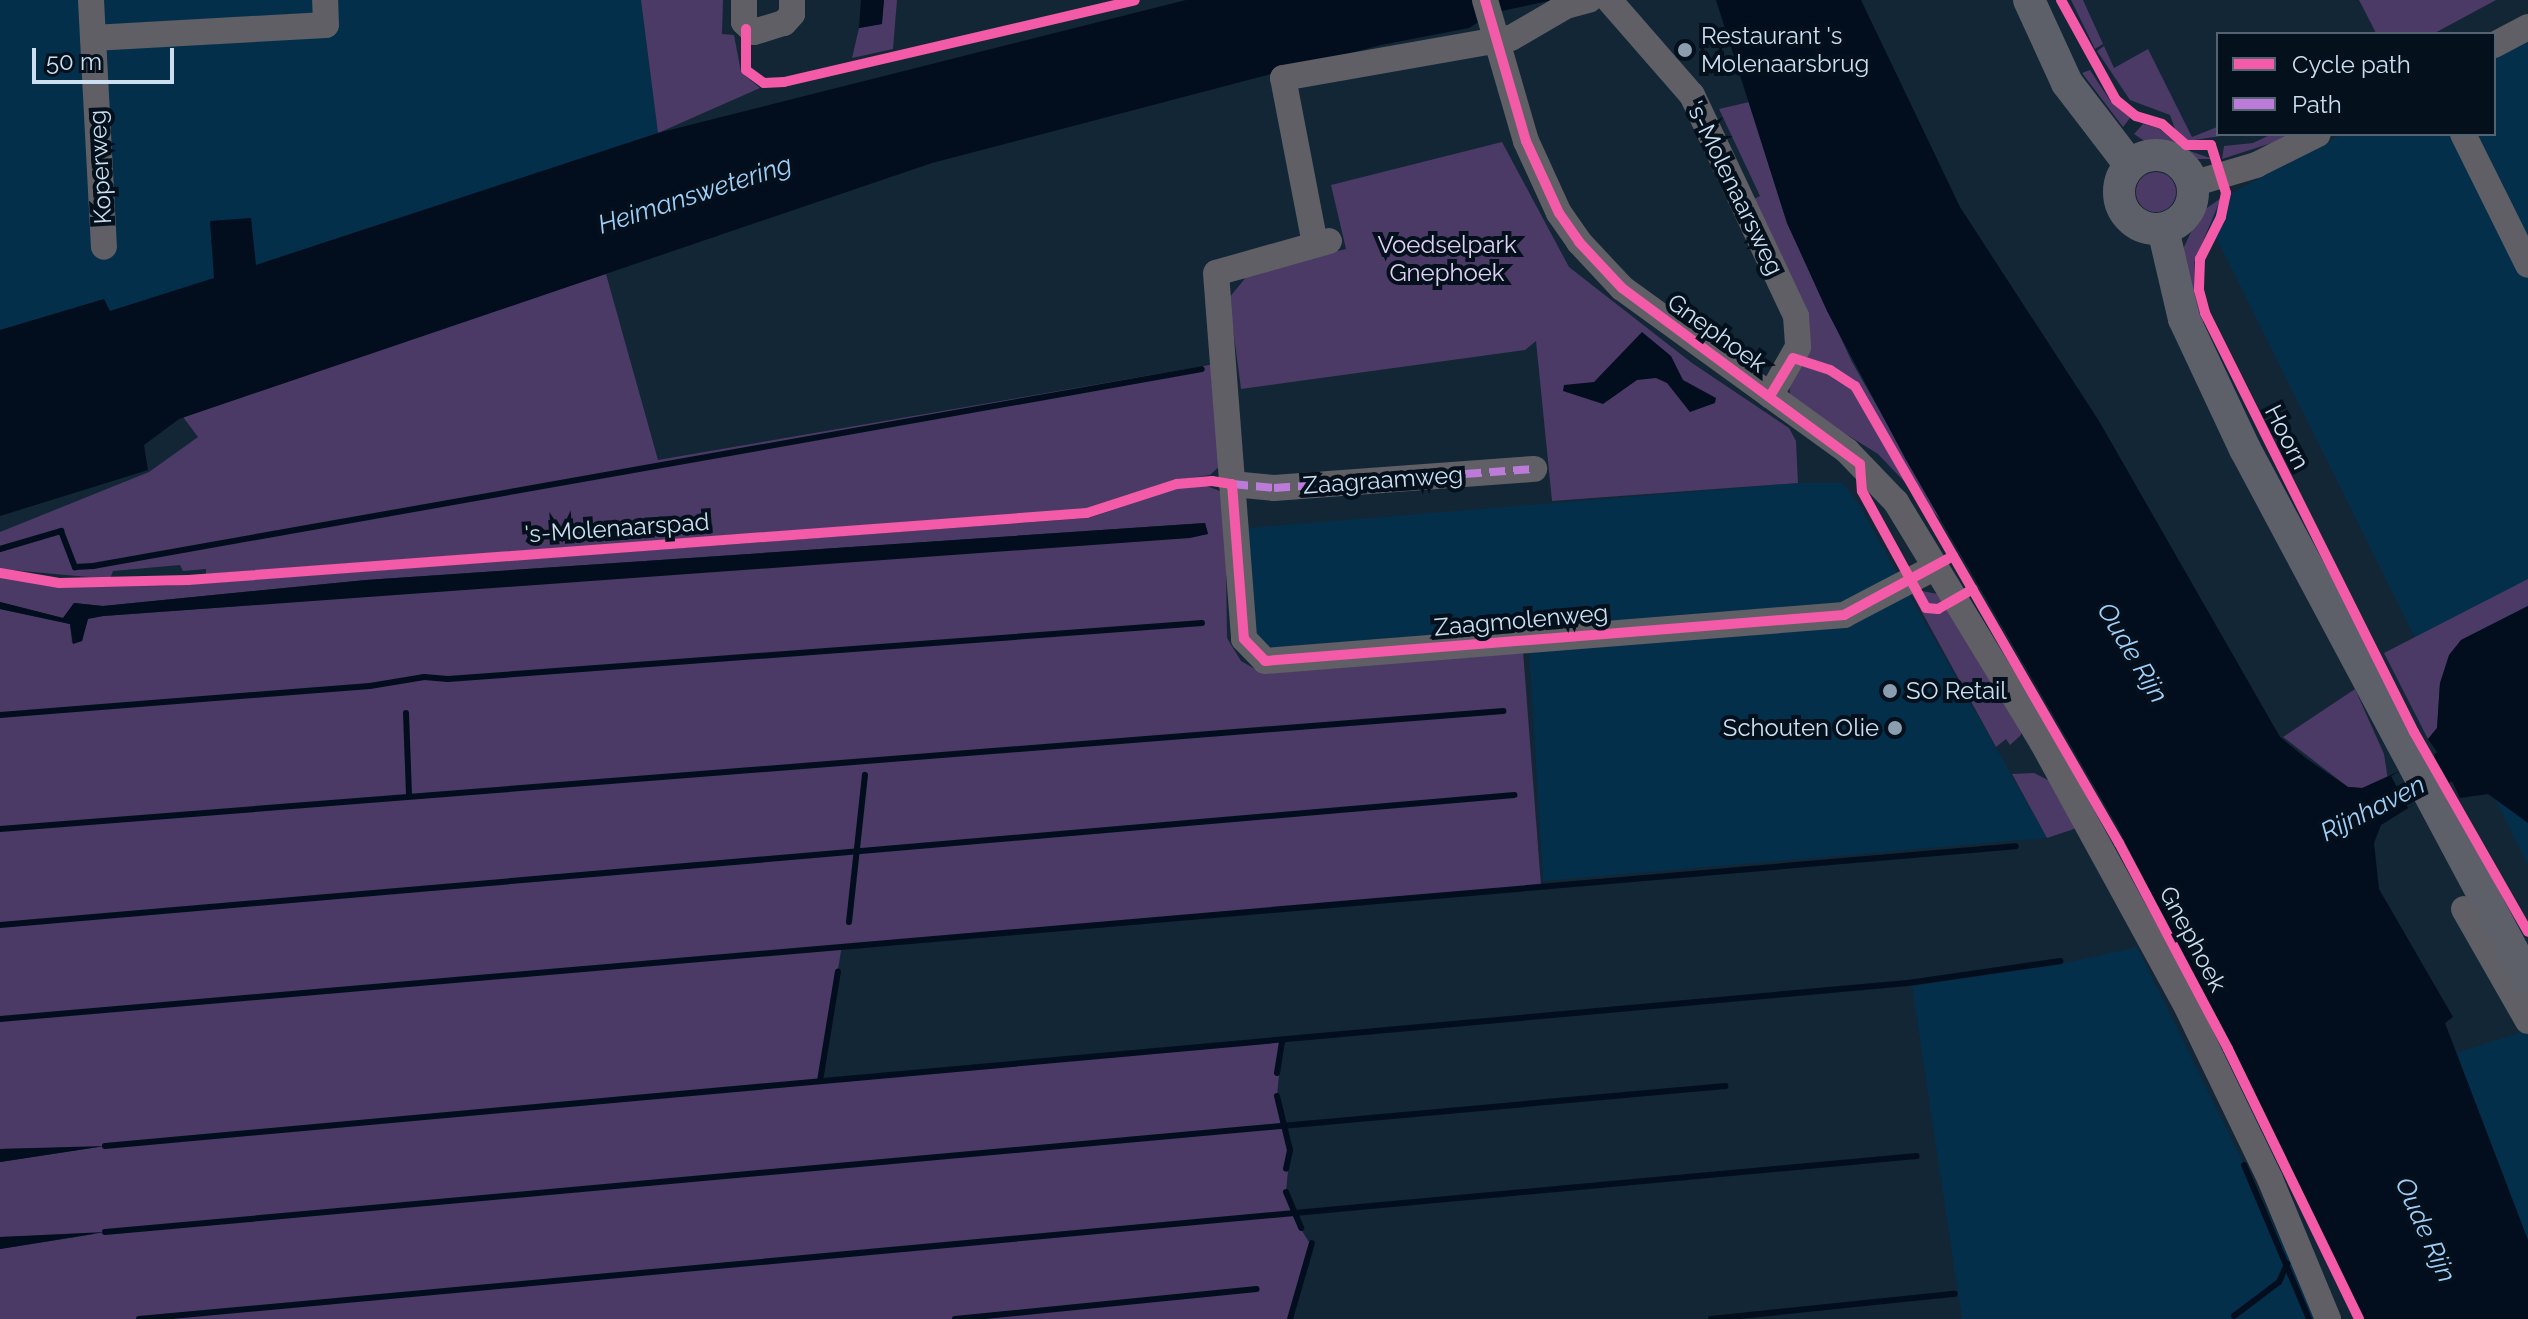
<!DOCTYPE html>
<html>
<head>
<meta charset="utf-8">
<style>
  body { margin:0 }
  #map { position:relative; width:2528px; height:1319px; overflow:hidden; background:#122635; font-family:Raleway,sans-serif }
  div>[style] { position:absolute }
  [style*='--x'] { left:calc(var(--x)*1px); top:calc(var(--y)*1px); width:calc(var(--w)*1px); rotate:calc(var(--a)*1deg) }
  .built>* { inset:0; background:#042f4b }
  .green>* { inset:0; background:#4b3a65 }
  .round { border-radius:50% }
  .water>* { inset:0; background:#020e1d }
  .pier>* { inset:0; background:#122635 }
  .stream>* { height:6px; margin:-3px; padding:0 3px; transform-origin:3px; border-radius:3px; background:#020e1d }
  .minor>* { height:26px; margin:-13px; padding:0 13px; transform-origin:13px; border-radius:13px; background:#5f5f65 }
  .major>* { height:32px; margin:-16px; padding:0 16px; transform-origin:16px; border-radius:16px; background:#5d6068 }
  .major>.ring { margin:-16px; padding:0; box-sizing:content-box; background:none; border:32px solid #5d6068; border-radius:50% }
  .quiet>* { height:8px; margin-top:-4px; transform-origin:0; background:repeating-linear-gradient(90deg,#bd7bd9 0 16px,transparent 0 24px) }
  .cycleway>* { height:10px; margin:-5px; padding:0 5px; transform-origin:5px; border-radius:5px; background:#f35aa7 }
  .dots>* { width:22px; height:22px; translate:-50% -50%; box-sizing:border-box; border:4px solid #04101c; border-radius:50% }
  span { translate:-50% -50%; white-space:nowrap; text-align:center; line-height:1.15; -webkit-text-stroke:8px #04101c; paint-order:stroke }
  .poi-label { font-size:24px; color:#ccdff0 }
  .left { translate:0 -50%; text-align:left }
  .right { translate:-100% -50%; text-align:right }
  .street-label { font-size:24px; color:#ccdff0 }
  .park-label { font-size:24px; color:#e0d1f5 }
  .water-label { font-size:26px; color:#a0d0f9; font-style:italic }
  .legend { position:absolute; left:2216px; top:32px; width:280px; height:104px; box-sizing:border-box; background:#04101c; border:2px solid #546371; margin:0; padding:10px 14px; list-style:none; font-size:24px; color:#ccdff0 }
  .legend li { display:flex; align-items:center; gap:16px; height:40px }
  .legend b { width:40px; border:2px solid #546371 }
  .scale { position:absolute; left:32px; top:48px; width:142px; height:36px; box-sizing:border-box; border:4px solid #ccdff0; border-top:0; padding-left:10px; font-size:24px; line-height:28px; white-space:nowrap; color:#ccdff0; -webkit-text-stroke:6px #04101c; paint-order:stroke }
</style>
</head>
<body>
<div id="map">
  <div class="built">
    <div style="clip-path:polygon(0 0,641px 0,658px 133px,255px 265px,210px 222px,215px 278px,110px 311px,103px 299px,0 330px)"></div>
    <div style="clip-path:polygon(2528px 36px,2528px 865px,2202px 209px,2342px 134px,2494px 134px,2494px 54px)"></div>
    <div style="clip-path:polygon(1798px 483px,1843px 483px,1857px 502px,2047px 838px,1543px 881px,1529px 646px,1265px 669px,1241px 655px,1225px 530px)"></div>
    <div style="clip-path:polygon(2137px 947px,2320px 1319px,1962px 1319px,1912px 986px,2057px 965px)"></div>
    <div style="clip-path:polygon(2528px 1030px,2528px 1267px,2457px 1053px)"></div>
  </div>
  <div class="green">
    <div style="clip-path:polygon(641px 0,723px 0,722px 34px,734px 35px,741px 72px,760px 88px,658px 133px)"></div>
    <div style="clip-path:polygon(884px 0,897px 0,893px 49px,852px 58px,859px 28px,881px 24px)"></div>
    <div style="clip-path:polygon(2071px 0,2083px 0,2103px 44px,2095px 49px)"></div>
    <div style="clip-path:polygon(2359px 0,2496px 0,2433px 34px,2383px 34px,2376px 33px)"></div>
    <div style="clip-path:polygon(2104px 46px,2114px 68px,2148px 49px,2192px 137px,2217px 127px,2221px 136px,2188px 141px,2176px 132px,2170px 115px,2130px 100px,2097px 51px)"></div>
    <div style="clip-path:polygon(2090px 70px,2111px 102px,2130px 118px,2123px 127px,2082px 73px)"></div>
    <div style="clip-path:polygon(1749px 102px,1787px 223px,1852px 362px,1943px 522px,1878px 454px,1794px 402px,1790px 395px,1789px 382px,1800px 365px,1750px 201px,1760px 196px,1719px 109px)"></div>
    <div style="clip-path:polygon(2143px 124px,2158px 128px,2184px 149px,2213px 159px,2196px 159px,2146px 142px,2134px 134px)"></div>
    <div style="clip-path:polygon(2272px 134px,2300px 134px,2222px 159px,2224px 146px,2253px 143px)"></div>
    <div style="clip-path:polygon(1502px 142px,1569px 267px,1692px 363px,1789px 428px,1796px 441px,1798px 483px,1552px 501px,1536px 341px,1525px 350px,1241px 389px,1229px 298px,1251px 271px,1346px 249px,1331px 185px)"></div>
    <div class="round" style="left:2136px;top:172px;width:40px;height:40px"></div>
    <div style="clip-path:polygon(2221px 198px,2194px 263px,2194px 285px,2204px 321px,2197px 324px,2182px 251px,2200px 213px)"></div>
    <div style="clip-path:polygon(606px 274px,658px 460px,1215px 364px,1222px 464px,1210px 475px,1176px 480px,1084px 509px,206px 574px,206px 569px,183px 571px,180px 565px,113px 571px,110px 579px,0 569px,0 532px,149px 472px,198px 437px,180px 413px)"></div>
    <div style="clip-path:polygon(1204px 485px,1225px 493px,1227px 638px,1241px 661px,1255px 669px,1272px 672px,1523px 651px,1541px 885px,842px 945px,820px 1080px,1282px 1041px,1277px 1096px,1290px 1150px,1286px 1192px,1291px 1213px,1312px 1247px,1290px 1319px,0 1319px,0 1249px,95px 1234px,0 1237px,0 1162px,98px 1147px,0 1149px,0 609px,70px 624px,72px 643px,82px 641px,88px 618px,104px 616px,1208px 534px,1205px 523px,366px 580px,103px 606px,74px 603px,63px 618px,0 602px,0 577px,57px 587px,165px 586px,1089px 518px,1179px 488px)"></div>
    <div style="clip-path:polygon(2528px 579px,2528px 606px,2461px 640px,2440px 683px,2437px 728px,2428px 739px,2384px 653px)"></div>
    <div style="clip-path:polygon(1922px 591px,1938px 594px,2021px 727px,2021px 735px,2010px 745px,2006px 739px,1996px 747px,1912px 594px)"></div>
    <div style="clip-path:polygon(2355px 689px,2384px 754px,2388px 780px,2362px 788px,2348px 787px,2283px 737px)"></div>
    <div style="clip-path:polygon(2034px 773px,2054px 783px,2080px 827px,2047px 838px,2012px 774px)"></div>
  </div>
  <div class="water">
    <div style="clip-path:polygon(861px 0,884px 0,882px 24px,859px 28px)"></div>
    <div style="clip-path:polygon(1186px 0,1552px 0,1493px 13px,1469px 28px,1381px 45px,932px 163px,179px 419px,144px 445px,148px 470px,0 516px,0 330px,104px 299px,110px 311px,214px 278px,210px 221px,251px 218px,256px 265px,658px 133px)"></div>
    <div style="clip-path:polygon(1716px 0,1861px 0,1960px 207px,2099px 421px,2280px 737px,2307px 759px,2348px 787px,2362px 788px,2433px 756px,2437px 752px,2428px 739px,2437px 728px,2440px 683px,2449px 655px,2461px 640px,2528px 606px,2528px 823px,2488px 794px,2460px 798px,2452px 781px,2381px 825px,2374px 843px,2379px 889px,2453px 1017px,2445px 1023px,2528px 1240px,2528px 1319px,2364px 1319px,2117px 826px,1905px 458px,1827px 311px,1787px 223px)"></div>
    <div style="clip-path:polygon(1642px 332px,1671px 356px,1683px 380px,1716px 398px,1715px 403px,1690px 412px,1667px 383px,1656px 378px,1637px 380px,1603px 404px,1563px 391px,1564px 385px,1594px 382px)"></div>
    <div style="clip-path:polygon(1205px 523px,1208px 534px,1190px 538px,103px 616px,88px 619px,82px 641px,73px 644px,70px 624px,0 609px,0 602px,63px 618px,74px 603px,103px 606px,366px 580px)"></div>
    <div style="clip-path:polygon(105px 1146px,0 1162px,0 1149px)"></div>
    <div style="clip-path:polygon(105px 1232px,0 1249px,0 1237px)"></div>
  </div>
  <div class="pier">
    <div style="clip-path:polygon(2432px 753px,2450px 785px,2408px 808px,2391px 776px)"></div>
  </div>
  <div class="stream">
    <div style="--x:0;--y:549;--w:64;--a:-16.4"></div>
    <div style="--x:61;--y:531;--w:39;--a:69"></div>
    <div style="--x:75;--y:567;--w:18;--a:-3"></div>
    <div style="--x:93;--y:566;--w:1126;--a:-10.07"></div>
    <div style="--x:406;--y:713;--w:83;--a:87.9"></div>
    <div style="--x:0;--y:715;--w:371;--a:-4.5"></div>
    <div style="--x:370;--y:686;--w:55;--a:-9.5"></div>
    <div style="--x:424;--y:677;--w:24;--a:5"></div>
    <div style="--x:448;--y:679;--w:756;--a:-4.25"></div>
    <div style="--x:0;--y:829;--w:1508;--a:-4.49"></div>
    <div style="--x:849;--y:922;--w:148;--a:-83.8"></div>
    <div style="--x:0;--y:925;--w:1520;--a:-4.91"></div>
    <div style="--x:0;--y:1019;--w:2023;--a:-4.9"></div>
    <div style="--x:1277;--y:1073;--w:32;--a:-81"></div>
    <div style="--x:820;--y:1081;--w:111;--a:-80.7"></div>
    <div style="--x:1277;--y:1096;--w:56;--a:76.5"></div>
    <div style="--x:1290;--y:1150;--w:19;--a:102"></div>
    <div style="--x:105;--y:1146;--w:1810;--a:-5.17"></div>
    <div style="--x:1908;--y:983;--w:154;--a:-8.2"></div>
    <div style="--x:2244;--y:1165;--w:167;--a:67.1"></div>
    <div style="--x:1286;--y:1192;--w:39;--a:67"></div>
    <div style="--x:105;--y:1232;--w:1627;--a:-5.15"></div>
    <div style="--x:2234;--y:1316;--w:56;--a:-37.1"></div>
    <div style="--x:2279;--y:1282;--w:20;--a:-66"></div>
    <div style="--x:139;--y:1319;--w:1785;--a:-5.24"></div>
    <div style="--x:955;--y:1319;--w:303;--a:-5.7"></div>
    <div style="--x:1290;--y:1319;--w:79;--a:-73.9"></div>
    <div style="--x:1711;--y:1319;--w:245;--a:-5.9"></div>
  </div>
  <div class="minor">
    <div style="--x:91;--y:0;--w:247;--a:87"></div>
    <div style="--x:744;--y:0;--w:22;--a:90"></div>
    <div style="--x:744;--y:22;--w:14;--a:45"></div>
    <div style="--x:754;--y:32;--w:31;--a:-17"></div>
    <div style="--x:784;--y:23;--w:12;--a:-48"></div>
    <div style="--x:792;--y:14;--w:14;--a:-90"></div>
    <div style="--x:1485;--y:0;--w:147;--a:73.8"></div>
    <div style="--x:1526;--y:141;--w:79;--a:65.4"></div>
    <div style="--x:1559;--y:213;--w:35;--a:55"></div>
    <div style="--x:1579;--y:242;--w:63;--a:46.9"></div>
    <div style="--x:1622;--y:288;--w:278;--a:35.9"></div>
    <div style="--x:1847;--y:451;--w:71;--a:46.1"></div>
    <div style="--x:1896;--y:502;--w:281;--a:58.7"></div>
    <div style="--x:2042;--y:742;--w:298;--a:61.3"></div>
    <div style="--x:2185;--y:1003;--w:195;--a:64.2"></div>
    <div style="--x:2270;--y:1179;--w:152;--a:67.5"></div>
    <div style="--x:1609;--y:0;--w:126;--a:48.9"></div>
    <div style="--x:1692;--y:95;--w:244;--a:64.8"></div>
    <div style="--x:1796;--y:316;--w:31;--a:86"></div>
    <div style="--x:1798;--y:347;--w:56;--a:119.7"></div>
    <div style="--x:93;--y:38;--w:233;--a:-3.2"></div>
    <div style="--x:326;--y:25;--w:25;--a:-92"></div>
    <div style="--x:2494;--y:45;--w:38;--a:-28"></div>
    <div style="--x:2463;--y:134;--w:146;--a:63.6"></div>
    <div style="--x:2192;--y:184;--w:67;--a:-16.5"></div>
    <div style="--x:2256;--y:165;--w:69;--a:-26.6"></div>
    <div style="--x:1329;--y:241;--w:117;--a:164.2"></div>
    <div style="--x:1216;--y:273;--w:367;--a:85.6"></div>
    <div style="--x:1244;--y:639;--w:30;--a:46"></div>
    <div style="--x:1265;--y:661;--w:581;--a:-4.54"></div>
    <div style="--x:1844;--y:615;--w:104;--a:-27.6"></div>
    <div style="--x:1315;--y:244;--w:169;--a:-100.9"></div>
    <div style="--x:1283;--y:78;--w:231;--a:-10"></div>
    <div style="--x:1511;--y:38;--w:64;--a:-30.2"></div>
    <div style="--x:1566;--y:6;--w:24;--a:-15"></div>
    <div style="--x:1232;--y:484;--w:42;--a:5.4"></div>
    <div style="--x:1274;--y:488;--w:261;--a:-4.2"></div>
    <div style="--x:2464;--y:909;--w:129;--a:60.3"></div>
  </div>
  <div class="major">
    <div style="--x:2029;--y:0;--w:91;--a:65.4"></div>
    <div style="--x:2067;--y:83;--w:103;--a:52.5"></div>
    <div class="ring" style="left:2119px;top:155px;width:42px;height:42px"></div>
    <div style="--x:2163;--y:229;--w:92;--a:76.9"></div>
    <div style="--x:2184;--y:319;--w:144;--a:64.9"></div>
    <div style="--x:2245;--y:449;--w:601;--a:61.9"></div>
  </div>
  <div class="quiet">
    <div style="--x:1232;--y:484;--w:42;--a:5.4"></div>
    <div style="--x:1274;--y:488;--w:261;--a:-4.2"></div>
  </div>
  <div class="cycleway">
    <div style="--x:1485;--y:0;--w:147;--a:73.8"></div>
    <div style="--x:1526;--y:141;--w:79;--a:65.4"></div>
    <div style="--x:1559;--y:213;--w:35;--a:55"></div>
    <div style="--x:1579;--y:242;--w:63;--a:46.9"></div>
    <div style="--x:1622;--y:288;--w:296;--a:36.5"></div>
    <div style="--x:1860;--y:464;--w:27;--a:86"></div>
    <div style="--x:1862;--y:491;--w:133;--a:61.3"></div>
    <div style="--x:1926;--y:608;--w:12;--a:5"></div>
    <div style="--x:1938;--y:609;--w:40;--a:-29.7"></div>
    <div style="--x:2061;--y:0;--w:114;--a:61.2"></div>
    <div style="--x:2116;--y:100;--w:26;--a:39"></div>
    <div style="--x:2136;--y:116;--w:27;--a:17"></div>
    <div style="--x:2162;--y:124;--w:32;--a:41"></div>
    <div style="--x:2186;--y:145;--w:25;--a:0"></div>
    <div style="--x:2211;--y:145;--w:50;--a:72.6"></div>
    <div style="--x:2226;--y:193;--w:25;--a:102"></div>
    <div style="--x:2221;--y:217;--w:47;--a:116.6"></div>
    <div style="--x:2200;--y:259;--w:31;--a:92"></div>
    <div style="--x:2199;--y:290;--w:24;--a:75"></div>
    <div style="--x:2205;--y:313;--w:468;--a:63.5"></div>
    <div style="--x:2414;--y:732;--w:230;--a:60.3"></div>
    <div style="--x:746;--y:29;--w:41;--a:90"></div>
    <div style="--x:746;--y:70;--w:22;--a:36"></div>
    <div style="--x:764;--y:83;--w:20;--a:-3"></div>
    <div style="--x:784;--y:82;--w:360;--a:-13.1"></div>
    <div style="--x:1770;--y:396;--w:44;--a:-58.8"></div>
    <div style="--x:1793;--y:358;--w:39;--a:18"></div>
    <div style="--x:1830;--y:370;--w:30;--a:33"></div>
    <div style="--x:1855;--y:386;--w:528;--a:59.99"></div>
    <div style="--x:2119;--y:843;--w:233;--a:62.1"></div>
    <div style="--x:2228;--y:1049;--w:300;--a:64.1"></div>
    <div style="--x:0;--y:573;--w:60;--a:9.6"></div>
    <div style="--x:59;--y:583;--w:129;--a:-1.3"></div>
    <div style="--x:188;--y:580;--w:901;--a:-4.26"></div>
    <div style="--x:1087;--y:513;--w:95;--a:-17.9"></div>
    <div style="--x:1177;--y:484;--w:35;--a:-5"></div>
    <div style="--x:1212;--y:481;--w:20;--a:9"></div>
    <div style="--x:1232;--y:484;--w:155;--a:85.6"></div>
    <div style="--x:1244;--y:639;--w:30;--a:46"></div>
    <div style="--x:1265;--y:661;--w:581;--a:-4.54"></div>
    <div style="--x:1844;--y:615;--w:124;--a:-28.4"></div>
  </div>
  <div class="dots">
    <div style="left:1685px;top:50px;background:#8b9eaf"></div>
    <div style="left:1890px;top:691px;background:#8b9eaf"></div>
    <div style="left:1895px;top:728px;background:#8b9eaf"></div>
  </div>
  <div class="poi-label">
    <span class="left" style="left:1701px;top:50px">Restaurant 's<br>Molenaarsbrug</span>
    <span class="left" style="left:1906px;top:691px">SO Retail</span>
    <span class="right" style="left:1879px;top:728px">Schouten Olie</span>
  </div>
  <div class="street-label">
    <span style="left:100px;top:167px;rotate:-93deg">Koperweg</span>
    <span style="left:1735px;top:188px;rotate:64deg">'s-Molenaarsweg</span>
    <span style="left:1717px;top:333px;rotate:36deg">Gnephoek</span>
    <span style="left:2287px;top:437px;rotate:63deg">Hoorn</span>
    <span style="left:1383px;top:480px;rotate:-4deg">Zaagraamweg</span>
    <span style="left:617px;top:528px;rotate:-4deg">'s-Molenaarspad</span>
    <span style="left:1521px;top:620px;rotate:-5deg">Zaagmolenweg</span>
    <span style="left:2193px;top:939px;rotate:62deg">Gnephoek</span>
  </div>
  <div class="park-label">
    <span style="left:1447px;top:259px">Voedselpark<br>Gnephoek</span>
  </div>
  <div class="water-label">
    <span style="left:695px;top:195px;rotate:-18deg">Heimanswetering</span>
    <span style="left:2132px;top:653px;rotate:59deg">Oude Rijn</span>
    <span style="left:2373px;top:809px;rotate:-27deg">Rijnhaven</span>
    <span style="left:2425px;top:1230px;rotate:66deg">Oude Rijn</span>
  </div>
  <ul class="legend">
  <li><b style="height:10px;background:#f35aa7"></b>Cycle path</li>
  <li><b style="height:10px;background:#bd7bd9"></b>Path</li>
  </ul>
  <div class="scale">50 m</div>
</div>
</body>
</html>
